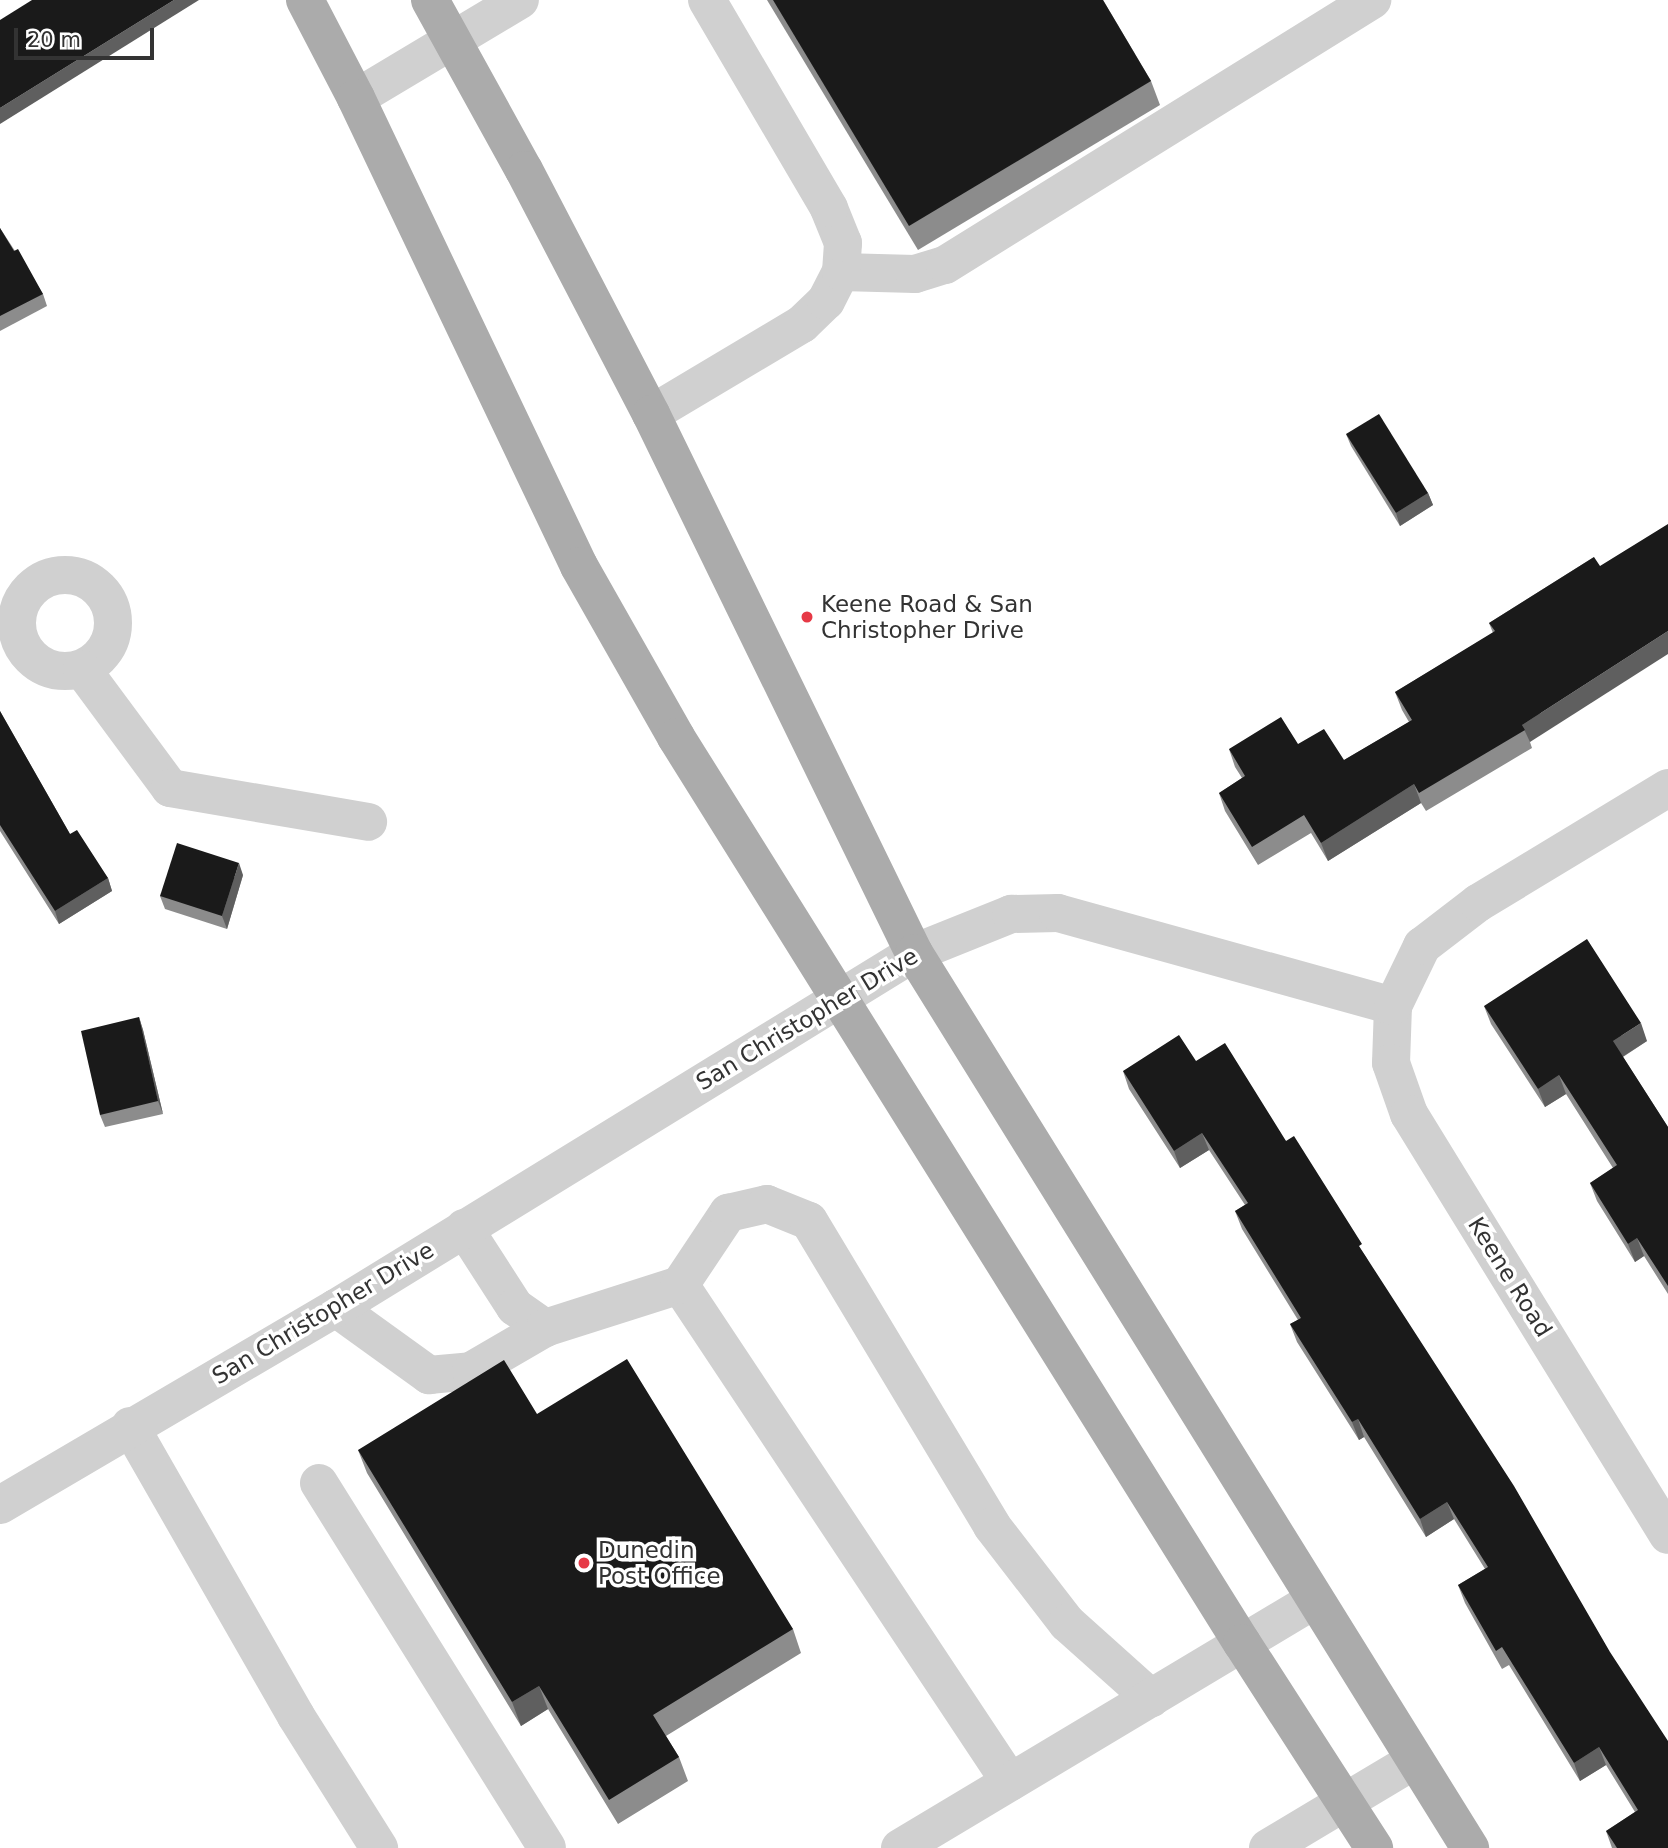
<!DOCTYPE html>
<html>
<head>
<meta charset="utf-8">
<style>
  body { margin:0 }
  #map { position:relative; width:1668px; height:1848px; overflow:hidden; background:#fff; font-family:"DejaVu Sans",sans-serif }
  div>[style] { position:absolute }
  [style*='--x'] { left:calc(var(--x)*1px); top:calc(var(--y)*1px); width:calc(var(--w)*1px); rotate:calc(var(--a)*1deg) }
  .minor>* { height:38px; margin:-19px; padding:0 19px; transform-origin:19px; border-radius:19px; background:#d0d0d0 }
  .minor>.ring { margin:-19px; padding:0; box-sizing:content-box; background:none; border:38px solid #d0d0d0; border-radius:50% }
  .major>* { height:38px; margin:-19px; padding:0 19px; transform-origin:19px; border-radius:19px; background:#ababab }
  .wall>* { inset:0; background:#8c8c8c }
  .shaded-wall>* { inset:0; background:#5f5f5f }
  .building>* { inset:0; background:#1a1a1a }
  .dots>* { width:19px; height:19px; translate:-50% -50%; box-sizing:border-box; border:4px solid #fff; border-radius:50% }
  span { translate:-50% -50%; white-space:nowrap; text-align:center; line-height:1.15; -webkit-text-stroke:7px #fff; paint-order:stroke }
  .poi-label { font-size:23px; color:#333 }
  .left { translate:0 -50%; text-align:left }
  .street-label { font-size:23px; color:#333 }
  .scale { position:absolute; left:14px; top:28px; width:140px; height:32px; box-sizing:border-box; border:4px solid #333; border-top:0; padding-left:9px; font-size:21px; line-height:24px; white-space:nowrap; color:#333; -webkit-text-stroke:5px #fff; paint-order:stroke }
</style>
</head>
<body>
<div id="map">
  <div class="minor">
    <div style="--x:356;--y:98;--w:191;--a:-30.9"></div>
    <div style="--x:841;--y:272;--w:74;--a:1.5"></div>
    <div style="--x:915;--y:274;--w:31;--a:-17"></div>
    <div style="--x:945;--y:265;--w:503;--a:-31.82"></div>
    <div style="--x:651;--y:414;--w:176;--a:-30.8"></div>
    <div style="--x:802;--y:324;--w:33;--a:-44"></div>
    <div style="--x:826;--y:301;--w:33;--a:-63"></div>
    <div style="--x:841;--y:272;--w:29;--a:-86"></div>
    <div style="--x:843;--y:243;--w:38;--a:-112"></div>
    <div style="--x:829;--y:208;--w:241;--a:-120.4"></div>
    <div class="ring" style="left:17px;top:575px;width:58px;height:58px"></div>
    <div style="--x:82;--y:669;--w:148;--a:53.5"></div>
    <div style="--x:170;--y:788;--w:201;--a:9.7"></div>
    <div style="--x:1393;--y:1006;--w:57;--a:92"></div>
    <div style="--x:1391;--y:1063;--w:54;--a:70.6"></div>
    <div style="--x:1409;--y:1114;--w:494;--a:58.4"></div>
    <div style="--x:464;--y:1228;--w:94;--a:57.2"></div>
    <div style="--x:515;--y:1307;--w:37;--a:35"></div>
    <div style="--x:336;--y:1308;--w:115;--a:35.8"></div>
    <div style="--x:429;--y:1375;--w:42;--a:-5.4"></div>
    <div style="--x:471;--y:1371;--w:86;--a:-30.2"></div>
    <div style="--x:545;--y:1328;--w:142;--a:-17.7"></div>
    <div style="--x:130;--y:1426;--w:334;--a:60.2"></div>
    <div style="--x:296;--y:1716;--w:156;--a:57.8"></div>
    <div style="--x:319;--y:1483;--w:430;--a:58"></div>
    <div style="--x:0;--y:1505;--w:389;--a:-30.4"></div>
    <div style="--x:336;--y:1308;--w:678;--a:-31.56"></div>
    <div style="--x:914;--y:953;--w:105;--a:-21.9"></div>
    <div style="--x:1011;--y:914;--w:47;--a:-1.2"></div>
    <div style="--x:1058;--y:913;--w:348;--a:15.5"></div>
    <div style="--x:1393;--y:1006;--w:67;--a:-64.2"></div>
    <div style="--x:1422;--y:946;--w:71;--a:-37.5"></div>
    <div style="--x:1478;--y:903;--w:222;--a:-31.2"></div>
    <div style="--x:1010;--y:1782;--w:597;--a:-123.58"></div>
    <div style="--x:680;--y:1285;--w:87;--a:-56.3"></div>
    <div style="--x:728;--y:1213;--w:40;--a:-13"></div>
    <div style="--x:767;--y:1204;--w:45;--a:22"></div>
    <div style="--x:809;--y:1221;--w:356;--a:59"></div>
    <div style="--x:992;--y:1526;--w:123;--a:52.3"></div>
    <div style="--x:1067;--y:1623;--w:113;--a:41.8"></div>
    <div style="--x:900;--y:1848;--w:483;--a:-30.9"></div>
    <div style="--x:1268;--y:1848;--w:171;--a:-30.9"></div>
  </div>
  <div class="major">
    <div style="--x:305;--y:0;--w:110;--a:62.5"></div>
    <div style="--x:356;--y:98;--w:518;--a:64.52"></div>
    <div style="--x:579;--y:566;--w:197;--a:60.4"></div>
    <div style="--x:676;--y:737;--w:1068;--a:58.01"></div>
    <div style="--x:1242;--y:1643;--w:244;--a:57.2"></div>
    <div style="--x:430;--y:0;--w:194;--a:61.1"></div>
    <div style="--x:524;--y:170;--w:275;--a:62.5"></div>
    <div style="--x:651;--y:414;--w:600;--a:63.99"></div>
    <div style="--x:914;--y:953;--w:1054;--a:58.15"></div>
  </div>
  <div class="wall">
    <div style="clip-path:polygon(767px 0,1103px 0,1151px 81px,1160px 105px,918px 250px)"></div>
    <div style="clip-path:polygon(0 228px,43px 294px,47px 306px,0 331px)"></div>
    <div style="clip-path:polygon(1346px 434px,1428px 493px,1433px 505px,1400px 526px,1351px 446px)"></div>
    <div style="clip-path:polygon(1594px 557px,1530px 742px,1532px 748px,1426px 811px,1421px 803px,1328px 861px,1311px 833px,1258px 865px,1225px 811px,1219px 793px,1242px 778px,1235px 767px,1229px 749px,1298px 744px,1344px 760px,1409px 722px,1402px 710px,1395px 692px,1493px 633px,1489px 623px)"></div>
    <div style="clip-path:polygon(0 711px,70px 834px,108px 878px,112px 891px,59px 924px,0 831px)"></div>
    <div style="clip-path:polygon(243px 875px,227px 929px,165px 909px,160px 896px)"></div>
    <div style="clip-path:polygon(1484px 1006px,1647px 1041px,1623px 1057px,1668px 1127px,1668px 1294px,1644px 1256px,1635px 1262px,1597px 1201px,1590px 1183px,1613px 1168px,1566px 1094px,1545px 1107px,1491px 1024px)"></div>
    <div style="clip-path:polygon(139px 1017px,143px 1030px,163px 1114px,105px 1127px,100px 1115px)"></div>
    <div style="clip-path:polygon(1196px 1061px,1286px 1141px,1366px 1257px,1668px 1848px,1612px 1848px,1606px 1831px,1635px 1812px,1606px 1765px,1580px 1781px,1509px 1665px,1502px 1669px,1465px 1603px,1458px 1585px,1485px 1569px,1454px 1519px,1426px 1537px,1364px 1437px,1359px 1440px,1297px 1342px,1290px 1324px,1298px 1320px,1242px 1229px,1235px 1211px,1245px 1205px,1209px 1150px,1180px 1168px,1129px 1089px,1123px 1071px)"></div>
    <div style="clip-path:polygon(537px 1414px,793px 1629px,801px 1653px,666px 1736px,679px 1757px,688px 1781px,618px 1824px,548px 1709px,521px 1726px,367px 1473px,358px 1450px)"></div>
  </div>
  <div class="shaded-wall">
    <div style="clip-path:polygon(174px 0,199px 0,0 124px,0 108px)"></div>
    <div style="clip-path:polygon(1428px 493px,1433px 505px,1400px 526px,1396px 513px)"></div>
    <div style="clip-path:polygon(1668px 631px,1668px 654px,1530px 742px,1522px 725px)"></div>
    <div style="clip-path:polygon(1414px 784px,1421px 803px,1328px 861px,1321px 843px)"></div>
    <div style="clip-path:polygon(239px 863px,243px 875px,227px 929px,222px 916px)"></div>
    <div style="clip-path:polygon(108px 878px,112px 891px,59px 924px,55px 911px)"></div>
    <div style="clip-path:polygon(139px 1017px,143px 1030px,163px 1114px,158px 1101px)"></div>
    <div style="clip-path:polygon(1641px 1023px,1647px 1041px,1619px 1059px,1613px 1041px)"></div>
    <div style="clip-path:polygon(1559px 1075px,1566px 1094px,1545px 1107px,1538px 1089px)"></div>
    <div style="clip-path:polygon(1202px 1133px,1209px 1150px,1180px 1168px,1174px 1151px)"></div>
    <div style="clip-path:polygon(1637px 1238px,1644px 1256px,1635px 1262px,1628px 1244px)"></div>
    <div style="clip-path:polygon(1358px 1419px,1364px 1437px,1359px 1440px,1352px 1422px)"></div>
    <div style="clip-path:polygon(1447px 1502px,1454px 1519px,1426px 1537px,1420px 1519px)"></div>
    <div style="clip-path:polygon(539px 1686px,548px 1709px,521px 1726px,512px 1702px)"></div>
    <div style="clip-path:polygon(1599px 1747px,1606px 1765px,1580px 1781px,1574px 1763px)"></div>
  </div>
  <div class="building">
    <div style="clip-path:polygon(32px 0,174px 0,0 108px,0 20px)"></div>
    <div style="clip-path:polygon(773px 0,1103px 0,1151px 81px,909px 226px)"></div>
    <div style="clip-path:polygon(0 228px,14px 251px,18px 249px,43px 294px,0 316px)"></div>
    <div style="clip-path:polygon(1379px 414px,1428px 493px,1396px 513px,1346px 434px)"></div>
    <div style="clip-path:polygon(1668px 524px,1668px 631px,1522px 725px,1525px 730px,1419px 793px,1414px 784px,1321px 843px,1304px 815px,1252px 847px,1219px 793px,1245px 776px,1229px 749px,1281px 717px,1298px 744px,1324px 729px,1344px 760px,1412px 720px,1395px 692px,1495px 631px,1489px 623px,1594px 557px,1600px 566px)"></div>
    <div style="clip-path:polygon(0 711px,70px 834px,77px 830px,108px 878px,55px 911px,0 825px)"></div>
    <div style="clip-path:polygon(177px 843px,239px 863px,222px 916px,160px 896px)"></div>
    <div style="clip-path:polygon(1587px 939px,1641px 1023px,1613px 1041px,1668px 1127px,1668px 1286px,1637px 1238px,1628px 1244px,1590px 1183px,1617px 1165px,1559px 1075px,1538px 1089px,1484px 1006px)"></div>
    <div style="clip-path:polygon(139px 1017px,158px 1101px,100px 1115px,81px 1031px)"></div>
    <div style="clip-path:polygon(1179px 1035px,1196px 1061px,1225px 1043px,1286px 1141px,1294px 1136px,1362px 1244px,1359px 1246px,1514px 1486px,1610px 1652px,1668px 1741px,1668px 1848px,1617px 1848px,1606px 1831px,1638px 1810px,1599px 1747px,1574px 1763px,1502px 1647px,1496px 1651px,1458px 1585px,1488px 1567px,1447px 1502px,1420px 1519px,1358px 1419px,1352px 1422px,1290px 1324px,1301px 1318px,1235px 1211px,1248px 1203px,1202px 1133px,1174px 1151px,1123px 1071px)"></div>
    <div style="clip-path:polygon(627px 1359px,793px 1629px,653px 1715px,679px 1757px,609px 1800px,539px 1686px,512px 1702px,358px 1450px,504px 1360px,537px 1414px)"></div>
  </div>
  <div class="dots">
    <div style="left:807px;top:617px;background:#e63946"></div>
    <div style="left:584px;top:1563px;background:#e63946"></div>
  </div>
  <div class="poi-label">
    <span class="left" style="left:821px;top:617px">Keene Road &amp; San<br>Christopher Drive</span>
    <span class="left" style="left:598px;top:1563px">Dunedin<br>Post Office</span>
  </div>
  <div class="street-label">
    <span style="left:807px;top:1019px;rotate:-31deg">San Christopher Drive</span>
    <span style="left:1510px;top:1277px;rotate:58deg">Keene Road</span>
    <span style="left:323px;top:1313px;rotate:-31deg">San Christopher Drive</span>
  </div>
  <div class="scale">20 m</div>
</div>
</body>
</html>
